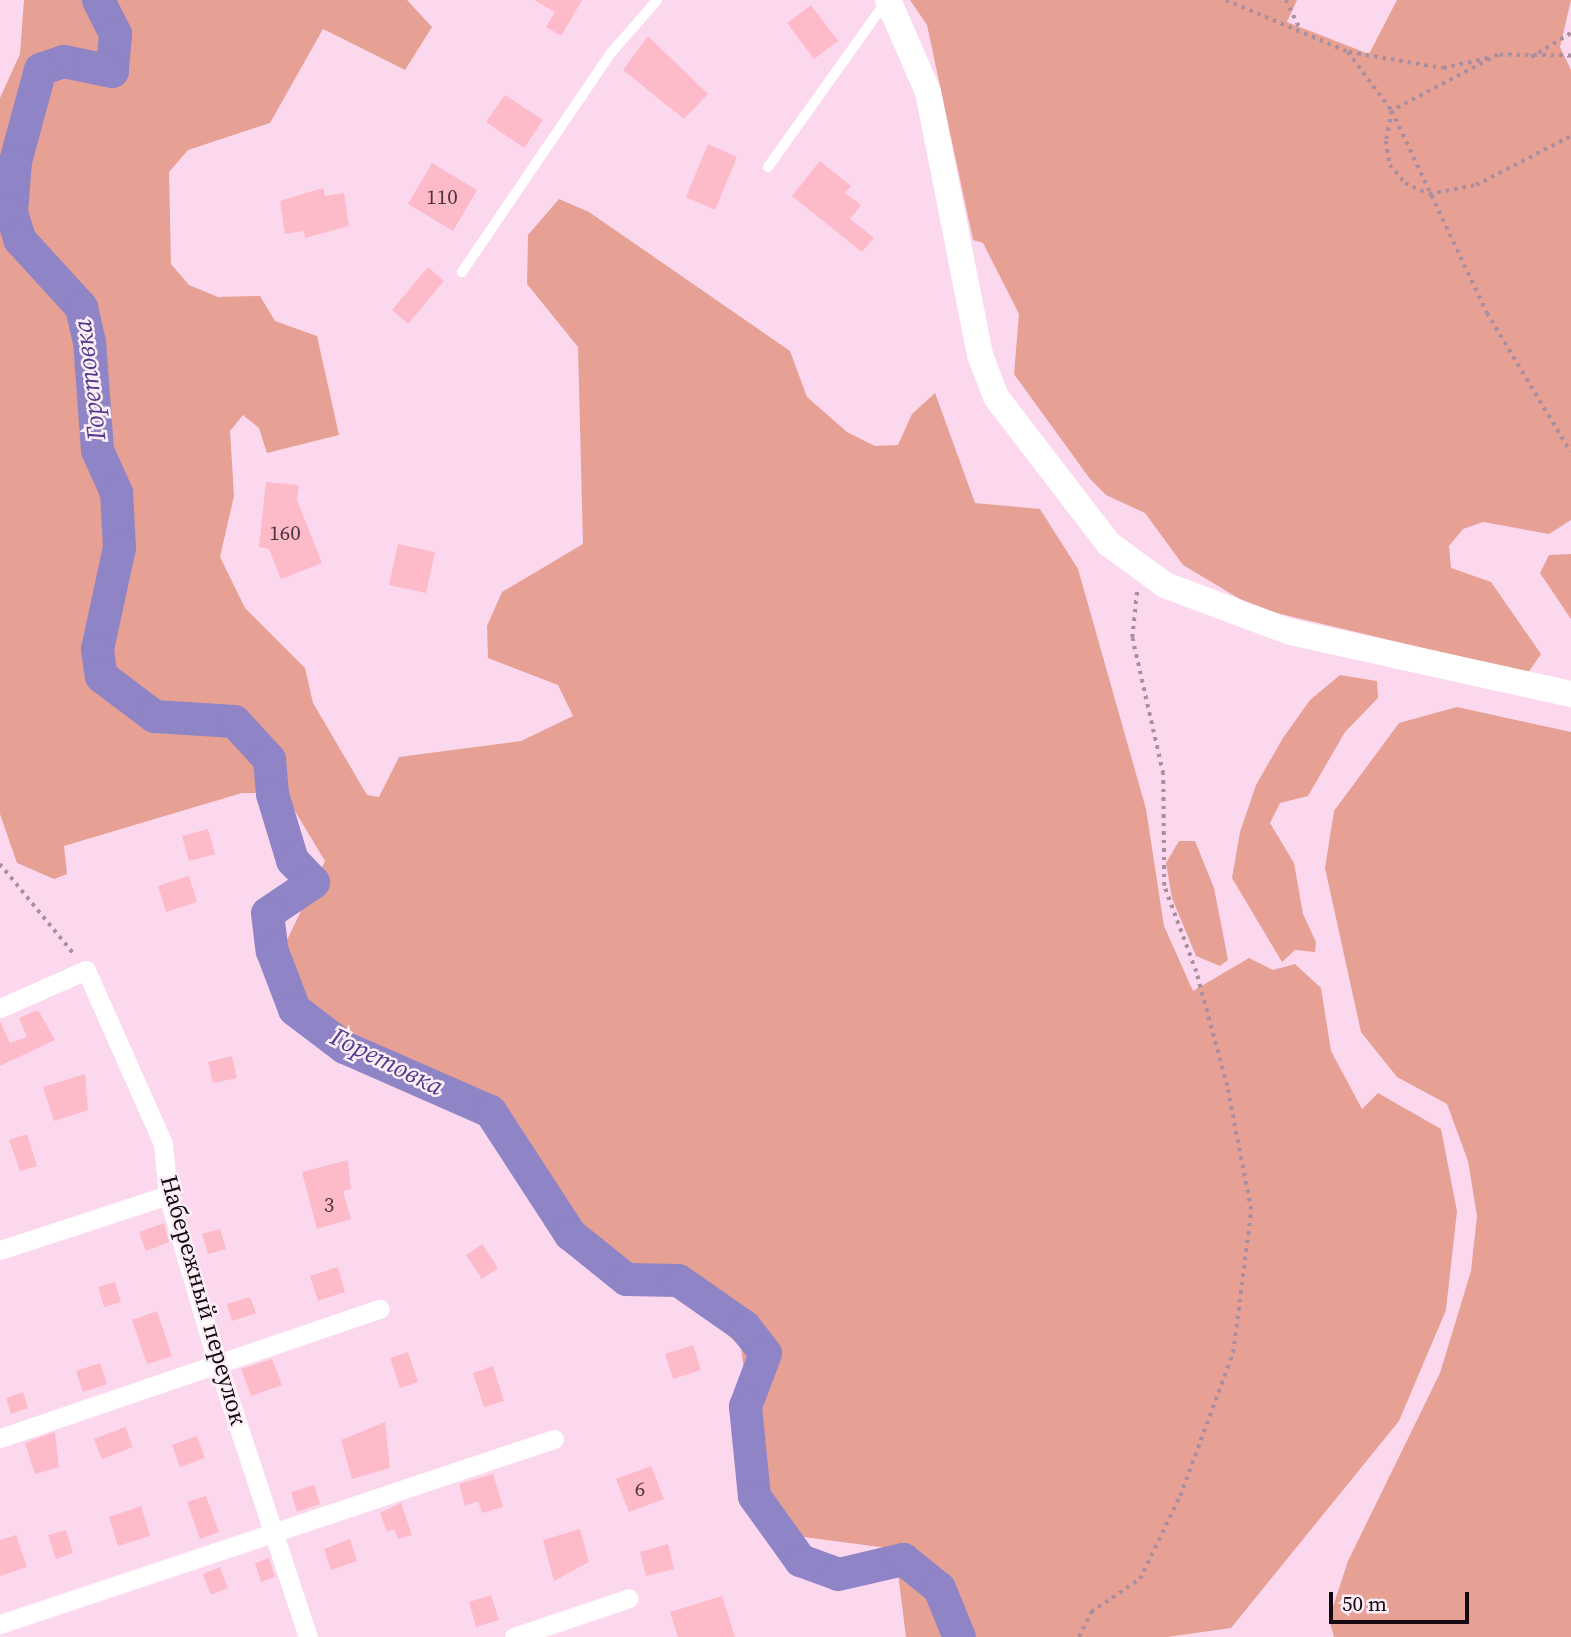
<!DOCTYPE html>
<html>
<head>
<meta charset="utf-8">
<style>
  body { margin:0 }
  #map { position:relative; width:1571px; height:1637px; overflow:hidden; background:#fcd8ef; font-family:"Source Serif 4",serif }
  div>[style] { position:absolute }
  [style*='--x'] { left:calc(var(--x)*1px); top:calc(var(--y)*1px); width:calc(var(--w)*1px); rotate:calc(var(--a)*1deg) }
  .green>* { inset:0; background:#e6a094 }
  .river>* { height:33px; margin:-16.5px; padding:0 16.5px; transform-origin:16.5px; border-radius:16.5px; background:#8f84c6 }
  .building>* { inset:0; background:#fdbac8 }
  .path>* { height:3.5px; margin-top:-1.75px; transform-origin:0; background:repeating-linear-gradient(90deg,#a98e9f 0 3.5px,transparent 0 8.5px) }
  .lane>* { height:10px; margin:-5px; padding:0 5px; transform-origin:5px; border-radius:5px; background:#fff }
  .street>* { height:19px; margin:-9.5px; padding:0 9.5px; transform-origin:9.5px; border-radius:9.5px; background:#fff }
  .secondary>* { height:26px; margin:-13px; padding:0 13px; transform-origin:13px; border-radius:13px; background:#fff }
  span { translate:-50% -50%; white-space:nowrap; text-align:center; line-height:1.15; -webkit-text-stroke:5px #fcedf6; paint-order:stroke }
  .number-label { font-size:21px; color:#4e353e }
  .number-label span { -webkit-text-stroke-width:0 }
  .street-label { font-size:24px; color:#140910 }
  .water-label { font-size:26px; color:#4f3c8c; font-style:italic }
  .scale { position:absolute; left:1329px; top:1592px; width:140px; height:32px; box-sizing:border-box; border:4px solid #140910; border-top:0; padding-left:9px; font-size:21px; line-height:24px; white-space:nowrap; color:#140910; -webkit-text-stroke:5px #fcedf6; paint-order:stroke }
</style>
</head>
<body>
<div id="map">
  <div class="green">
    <div style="clip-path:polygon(24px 0,407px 0,432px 27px,405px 70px,323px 29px,270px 123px,188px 150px,169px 172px,171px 264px,189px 285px,218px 297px,260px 296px,275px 321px,317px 336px,339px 435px,267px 453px,259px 428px,243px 415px,230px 431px,234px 496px,220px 557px,245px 608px,305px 668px,313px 703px,367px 795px,379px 797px,399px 757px,521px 741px,573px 716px,558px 685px,488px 658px,487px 626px,502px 592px,583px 544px,578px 347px,527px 284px,528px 235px,559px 199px,589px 212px,790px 351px,807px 397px,847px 432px,875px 446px,898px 445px,912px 414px,935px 393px,975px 503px,1040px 509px,1078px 569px,1146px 809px,1164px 926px,1193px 991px,1249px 958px,1273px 970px,1295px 964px,1321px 988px,1331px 1051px,1362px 1109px,1378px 1093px,1441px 1129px,1457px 1211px,1446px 1310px,1399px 1421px,1231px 1628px,1167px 1637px,906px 1637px,895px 1549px,781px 1534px,761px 1494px,741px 1348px,703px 1310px,599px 1250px,544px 1205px,509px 1169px,508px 1122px,368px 1040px,314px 1017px,288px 983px,287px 940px,325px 861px,284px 793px,242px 793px,64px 846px,67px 874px,54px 879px,17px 863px,0 814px,0 98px,20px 54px)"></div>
    <div style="clip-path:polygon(910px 0,1297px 0,1287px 22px,1369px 54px,1397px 0,1571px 0,1560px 47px,1571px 70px,1571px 520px,1549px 534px,1483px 522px,1463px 529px,1449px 546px,1451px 568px,1491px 582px,1541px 654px,1528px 673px,1255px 608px,1183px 565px,1145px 513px,1106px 495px,1090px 479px,1014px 374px,1019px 314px,983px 243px,973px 240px,927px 25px)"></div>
    <div style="clip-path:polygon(1571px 554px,1571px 619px,1540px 573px,1549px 555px)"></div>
    <div style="clip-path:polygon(1340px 675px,1377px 681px,1378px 698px,1345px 732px,1308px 796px,1280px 803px,1270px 823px,1294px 863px,1303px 914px,1316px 942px,1315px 952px,1295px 950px,1282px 962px,1232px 878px,1240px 832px,1256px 785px,1283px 738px,1310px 700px)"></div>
    <div style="clip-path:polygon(1457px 707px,1571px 732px,1571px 1637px,1334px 1637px,1329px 1619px,1348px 1561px,1440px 1373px,1471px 1271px,1477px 1216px,1468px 1161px,1447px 1104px,1397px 1077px,1361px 1032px,1325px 868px,1334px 811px,1399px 723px)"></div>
    <div style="clip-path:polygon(1179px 841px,1195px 841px,1214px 888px,1228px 960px,1220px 966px,1196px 956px,1172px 898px,1166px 863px)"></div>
  </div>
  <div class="river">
    <div style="--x:98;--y:0;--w:38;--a:63"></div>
    <div style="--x:115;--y:34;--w:37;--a:95"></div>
    <div style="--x:112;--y:71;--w:50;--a:-168.5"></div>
    <div style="--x:63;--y:61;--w:24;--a:161"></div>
    <div style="--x:40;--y:69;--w:95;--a:105.2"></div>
    <div style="--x:15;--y:161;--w:51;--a:94.5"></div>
    <div style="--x:11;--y:212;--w:28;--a:73"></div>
    <div style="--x:19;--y:239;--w:92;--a:47.6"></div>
    <div style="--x:81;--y:307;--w:35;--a:77"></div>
    <div style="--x:89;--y:341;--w:109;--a:85.8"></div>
    <div style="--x:97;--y:450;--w:46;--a:65.7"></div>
    <div style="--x:116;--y:492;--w:55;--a:86.9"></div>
    <div style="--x:119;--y:547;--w:104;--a:102.2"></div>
    <div style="--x:97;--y:649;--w:27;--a:82"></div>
    <div style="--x:101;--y:676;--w:66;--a:37"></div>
    <div style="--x:154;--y:716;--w:80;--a:3.6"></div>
    <div style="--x:234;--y:721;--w:52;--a:47.4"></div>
    <div style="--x:269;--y:759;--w:35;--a:85"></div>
    <div style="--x:272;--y:794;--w:69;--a:73.1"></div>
    <div style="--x:292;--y:860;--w:30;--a:46"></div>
    <div style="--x:313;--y:882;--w:55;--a:146"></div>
    <div style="--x:267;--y:913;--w:38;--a:83"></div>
    <div style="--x:272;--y:951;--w:62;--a:69.2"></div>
    <div style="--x:294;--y:1009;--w:63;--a:37.2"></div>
    <div style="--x:344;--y:1047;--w:159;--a:23.7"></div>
    <div style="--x:490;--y:1111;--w:147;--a:57"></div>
    <div style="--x:570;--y:1234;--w:72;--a:38.8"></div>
    <div style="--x:626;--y:1279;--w:52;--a:1.1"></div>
    <div style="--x:678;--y:1280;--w:80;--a:34.9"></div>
    <div style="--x:744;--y:1326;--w:34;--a:52"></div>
    <div style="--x:765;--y:1353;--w:57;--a:110.7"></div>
    <div style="--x:745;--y:1406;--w:90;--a:84.3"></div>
    <div style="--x:754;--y:1496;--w:79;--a:54.3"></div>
    <div style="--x:800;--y:1560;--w:40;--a:20.2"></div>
    <div style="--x:838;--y:1574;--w:67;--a:-13"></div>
    <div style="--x:903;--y:1559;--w:46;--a:38.9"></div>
    <div style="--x:939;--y:1588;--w:53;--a:67.8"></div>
  </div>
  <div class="building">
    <div style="clip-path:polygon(534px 0,582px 0,561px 36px,546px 27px,555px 12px)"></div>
    <div style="clip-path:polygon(811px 5px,838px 41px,814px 59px,787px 23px)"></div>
    <div style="clip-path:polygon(648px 36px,708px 94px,684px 119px,623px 70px)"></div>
    <div style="clip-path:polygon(505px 95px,543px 120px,524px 148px,486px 122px)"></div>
    <div style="clip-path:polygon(708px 144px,737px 157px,715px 210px,686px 197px)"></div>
    <div style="clip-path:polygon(820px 161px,851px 186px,845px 193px,861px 205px,850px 219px,874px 238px,862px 252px,792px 196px)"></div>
    <div style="clip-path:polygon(432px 163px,477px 190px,453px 231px,408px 204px)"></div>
    <div style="clip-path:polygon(323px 188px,325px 196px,344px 193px,349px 226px,305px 238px,304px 231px,285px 234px,280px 201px)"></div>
    <div style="clip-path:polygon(428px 267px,444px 281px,408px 324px,392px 310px)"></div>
    <div style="clip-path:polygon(266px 482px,299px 485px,297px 500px,322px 563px,281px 579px,269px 549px,259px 547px)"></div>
    <div style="clip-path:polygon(398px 544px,435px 552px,426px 593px,389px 585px)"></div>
    <div style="clip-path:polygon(208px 829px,215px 854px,189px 861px,182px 836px)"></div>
    <div style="clip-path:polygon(189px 876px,197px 902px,166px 912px,158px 886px)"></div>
    <div style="clip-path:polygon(38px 1010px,55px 1040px,0 1066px,0 1021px,10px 1043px,27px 1037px,19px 1018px)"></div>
    <div style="clip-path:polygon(232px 1056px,237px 1078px,213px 1083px,208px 1062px)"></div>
    <div style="clip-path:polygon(85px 1074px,88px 1110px,54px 1121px,43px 1087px)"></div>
    <div style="clip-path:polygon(27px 1134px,37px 1166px,20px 1171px,9px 1140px)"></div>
    <div style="clip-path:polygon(348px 1160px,351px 1189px,343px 1191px,351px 1219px,317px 1229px,302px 1172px)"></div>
    <div style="clip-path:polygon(164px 1223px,169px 1242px,146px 1251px,139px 1232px)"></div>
    <div style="clip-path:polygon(220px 1229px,226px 1249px,208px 1254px,202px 1234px)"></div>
    <div style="clip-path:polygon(482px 1244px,498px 1268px,482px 1279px,466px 1255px)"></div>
    <div style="clip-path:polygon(338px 1267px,345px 1292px,318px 1301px,310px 1276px)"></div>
    <div style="clip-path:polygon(115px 1282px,121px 1302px,104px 1307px,98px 1287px)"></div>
    <div style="clip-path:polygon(250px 1297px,256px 1313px,232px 1321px,227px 1304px)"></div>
    <div style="clip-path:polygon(157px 1311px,172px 1356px,147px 1364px,132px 1320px)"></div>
    <div style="clip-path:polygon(693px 1345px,701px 1370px,673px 1379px,665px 1354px)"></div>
    <div style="clip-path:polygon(408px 1352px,418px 1382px,400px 1388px,390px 1358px)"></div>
    <div style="clip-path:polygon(272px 1359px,282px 1385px,251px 1396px,241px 1369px)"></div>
    <div style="clip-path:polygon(100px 1363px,107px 1384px,83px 1392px,76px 1371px)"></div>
    <div style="clip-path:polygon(493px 1366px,504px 1401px,484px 1407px,473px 1373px)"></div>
    <div style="clip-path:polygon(23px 1392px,28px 1408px,11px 1414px,6px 1398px)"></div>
    <div style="clip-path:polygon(385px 1422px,390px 1468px,352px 1479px,341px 1440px)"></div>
    <div style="clip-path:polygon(125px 1427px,133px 1447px,102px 1459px,94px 1439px)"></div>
    <div style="clip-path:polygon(55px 1432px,59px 1467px,35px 1474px,25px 1443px)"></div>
    <div style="clip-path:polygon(197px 1436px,205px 1458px,180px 1467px,172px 1445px)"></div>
    <div style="clip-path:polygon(651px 1466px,664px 1499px,629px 1512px,616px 1479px)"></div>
    <div style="clip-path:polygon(493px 1474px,503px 1507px,482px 1513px,478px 1501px,465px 1506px,459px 1484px)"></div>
    <div style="clip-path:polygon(314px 1485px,320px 1504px,297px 1512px,291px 1492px)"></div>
    <div style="clip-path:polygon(206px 1496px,219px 1532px,200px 1539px,187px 1502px)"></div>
    <div style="clip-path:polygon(401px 1503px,412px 1535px,398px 1539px,394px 1529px,387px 1532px,380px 1513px)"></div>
    <div style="clip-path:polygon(141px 1506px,150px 1536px,118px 1546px,109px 1517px)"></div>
    <div style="clip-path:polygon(580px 1529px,589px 1562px,554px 1581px,543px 1540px)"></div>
    <div style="clip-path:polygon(66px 1530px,73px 1553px,56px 1559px,48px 1535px)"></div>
    <div style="clip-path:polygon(16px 1535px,27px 1567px,0 1576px,0 1540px)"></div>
    <div style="clip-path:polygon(350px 1539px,357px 1561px,331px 1570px,324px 1549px)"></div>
    <div style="clip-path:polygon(668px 1544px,674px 1569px,646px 1576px,640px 1552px)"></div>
    <div style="clip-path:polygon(269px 1558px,275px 1577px,261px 1582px,255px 1563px)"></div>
    <div style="clip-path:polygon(220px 1567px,228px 1588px,211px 1595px,203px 1574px)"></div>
    <div style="clip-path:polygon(491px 1595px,499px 1620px,476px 1627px,469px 1602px)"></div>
    <div style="clip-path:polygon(722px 1596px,735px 1637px,678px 1637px,670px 1612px)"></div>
  </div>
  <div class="path">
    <div style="--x:1226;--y:0;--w:133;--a:23.1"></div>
    <div style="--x:1348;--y:52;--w:74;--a:53.3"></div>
    <div style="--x:1392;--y:111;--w:223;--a:64.8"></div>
    <div style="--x:1487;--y:313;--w:162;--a:58.9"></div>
    <div style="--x:1286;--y:0;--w:32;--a:64"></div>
    <div style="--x:1349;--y:52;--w:95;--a:9.7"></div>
    <div style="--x:1443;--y:68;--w:51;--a:-12.4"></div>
    <div style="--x:1571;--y:56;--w:73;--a:-179.2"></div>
    <div style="--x:1498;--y:55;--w:120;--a:152.2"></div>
    <div style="--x:1392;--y:111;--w:31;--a:101"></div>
    <div style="--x:1386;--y:141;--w:24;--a:81"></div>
    <div style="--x:1390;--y:165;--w:23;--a:50"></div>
    <div style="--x:1405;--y:183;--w:26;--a:25"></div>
    <div style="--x:1429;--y:194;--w:48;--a:-10.8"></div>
    <div style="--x:1476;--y:185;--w:107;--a:-27.3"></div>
    <div style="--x:1531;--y:57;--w:47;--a:-31"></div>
    <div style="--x:0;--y:864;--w:117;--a:50.6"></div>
    <div style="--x:1079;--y:1637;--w:28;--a:-64"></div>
    <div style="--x:1091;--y:1612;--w:59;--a:-34"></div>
    <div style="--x:1140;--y:1579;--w:92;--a:-64.3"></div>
    <div style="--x:1180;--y:1496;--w:153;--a:-69.7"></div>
    <div style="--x:1233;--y:1353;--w:144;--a:-82.8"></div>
    <div style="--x:1251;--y:1210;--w:126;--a:-101"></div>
    <div style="--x:1227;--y:1086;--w:118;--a:-105.2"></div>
    <div style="--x:1196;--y:972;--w:92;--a:-110.4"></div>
    <div style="--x:1164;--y:886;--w:112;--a:-90.5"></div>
    <div style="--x:1163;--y:774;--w:139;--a:-102.8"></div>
    <div style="--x:1132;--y:638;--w:48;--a:-84.1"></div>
  </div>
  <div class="lane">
    <div style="--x:768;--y:167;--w:201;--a:-54.5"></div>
    <div style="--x:462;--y:272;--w:265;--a:-55.8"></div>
    <div style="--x:611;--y:53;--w:70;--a:-49"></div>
  </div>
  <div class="street">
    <div style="--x:0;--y:1008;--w:94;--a:-23.8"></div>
    <div style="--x:86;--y:970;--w:190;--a:66.1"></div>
    <div style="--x:163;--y:1144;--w:51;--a:84.4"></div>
    <div style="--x:168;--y:1195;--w:177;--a:73.6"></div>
    <div style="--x:218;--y:1365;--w:287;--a:71.7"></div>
    <div style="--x:0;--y:1250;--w:177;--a:-18.1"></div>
    <div style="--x:0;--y:1438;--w:401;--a:-18.8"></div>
    <div style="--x:0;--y:1624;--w:584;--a:-18.47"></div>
    <div style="--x:514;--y:1637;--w:121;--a:-18.7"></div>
  </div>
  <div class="secondary">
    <div style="--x:888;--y:0;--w:100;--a:66.5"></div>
    <div style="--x:928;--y:92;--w:268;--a:78.8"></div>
    <div style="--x:980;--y:355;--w:45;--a:69.1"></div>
    <div style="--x:996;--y:397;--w:185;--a:52.5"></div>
    <div style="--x:1109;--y:544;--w:69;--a:36.2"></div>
    <div style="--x:1165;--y:585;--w:134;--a:20.5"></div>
    <div style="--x:1291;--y:632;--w:287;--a:12.5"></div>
  </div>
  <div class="number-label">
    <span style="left:442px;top:197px">110</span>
    <span style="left:285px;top:533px">160</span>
    <span style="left:329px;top:1205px">3</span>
    <span style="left:640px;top:1489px">6</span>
  </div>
  <div class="street-label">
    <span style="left:204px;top:1300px;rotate:74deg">Набережный переулок</span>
  </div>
  <div class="water-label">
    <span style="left:90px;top:380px;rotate:-97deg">Горетовка</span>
    <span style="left:387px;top:1062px;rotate:26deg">Горетовка</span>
  </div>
  <div class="scale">50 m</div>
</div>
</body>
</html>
